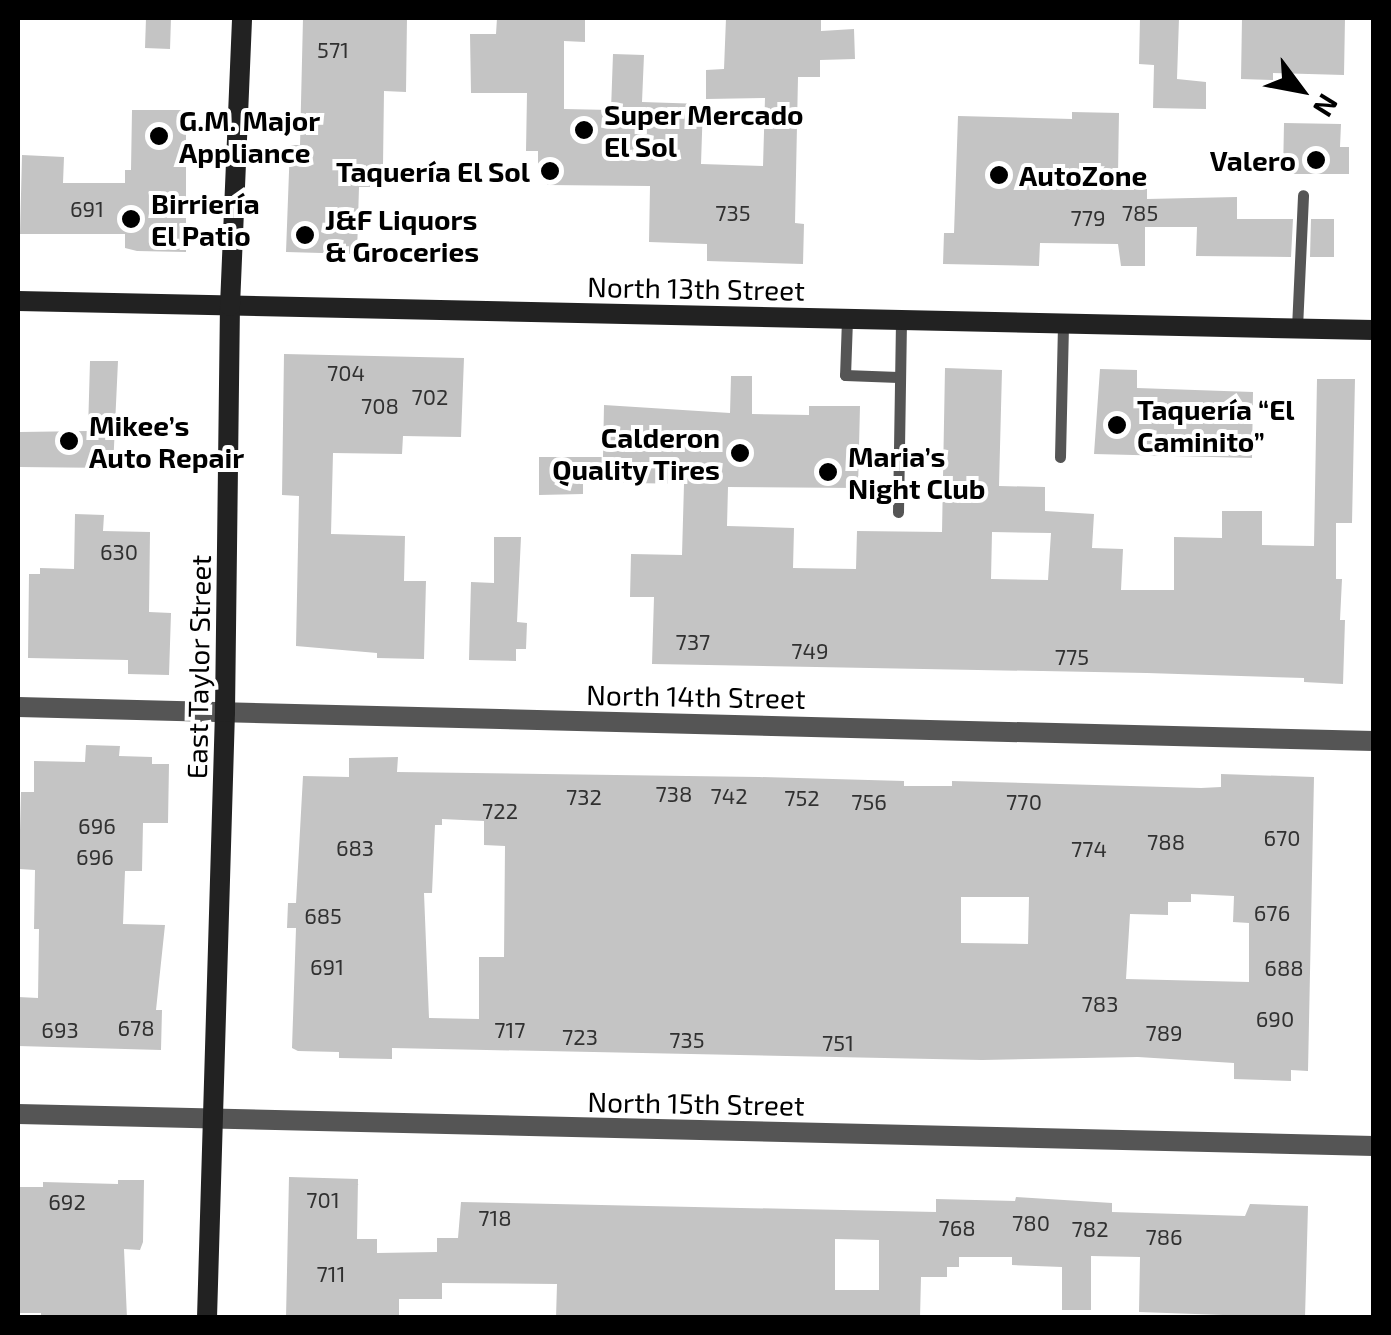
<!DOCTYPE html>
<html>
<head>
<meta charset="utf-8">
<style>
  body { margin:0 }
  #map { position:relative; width:1391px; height:1335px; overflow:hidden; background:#fff; font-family:"Exo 2",sans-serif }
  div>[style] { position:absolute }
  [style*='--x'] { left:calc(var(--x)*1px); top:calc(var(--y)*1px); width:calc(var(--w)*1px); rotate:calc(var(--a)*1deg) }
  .building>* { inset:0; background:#c4c4c4 }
  .lane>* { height:11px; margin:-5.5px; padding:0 5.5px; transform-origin:5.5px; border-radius:5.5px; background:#555 }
  .street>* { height:20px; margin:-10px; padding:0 10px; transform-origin:10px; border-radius:10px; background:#555 }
  .secondary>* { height:20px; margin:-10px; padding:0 10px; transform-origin:10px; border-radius:10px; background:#222 }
  .dots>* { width:28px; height:28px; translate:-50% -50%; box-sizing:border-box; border:5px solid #fff; border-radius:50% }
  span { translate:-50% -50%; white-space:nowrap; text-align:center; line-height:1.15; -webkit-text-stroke:8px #fff; paint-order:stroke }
  .number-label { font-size:22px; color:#313131 }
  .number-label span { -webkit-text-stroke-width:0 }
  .poi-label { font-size:28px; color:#000; font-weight:700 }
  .left { translate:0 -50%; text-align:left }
  .right { translate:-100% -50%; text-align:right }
  .street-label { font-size:28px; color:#000 }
  .frame { position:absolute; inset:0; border:20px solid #000; pointer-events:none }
  .north { position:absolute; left:1251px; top:40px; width:100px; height:100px; -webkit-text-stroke:8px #fff; paint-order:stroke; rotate:122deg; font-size:28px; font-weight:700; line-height:40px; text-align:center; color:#000 }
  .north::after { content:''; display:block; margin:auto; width:35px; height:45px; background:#000; clip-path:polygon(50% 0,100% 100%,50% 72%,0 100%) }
</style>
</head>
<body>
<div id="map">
  <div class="building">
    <div style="clip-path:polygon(146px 18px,171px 18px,170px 49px,145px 48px)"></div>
    <div style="clip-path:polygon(303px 18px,407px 18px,406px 92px,384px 91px,383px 165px,372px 164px,370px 187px,359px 187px,357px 254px,286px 252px,290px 145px,300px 145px)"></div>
    <div style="clip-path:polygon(497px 18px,585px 18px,585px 42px,564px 41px,564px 109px,611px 110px,613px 54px,644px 55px,642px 102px,703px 104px,701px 164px,763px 166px,765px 98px,706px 99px,706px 70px,724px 69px,726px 18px,821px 18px,821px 31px,854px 29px,855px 59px,820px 60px,820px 77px,798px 77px,795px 223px,804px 224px,803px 264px,707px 261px,707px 244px,649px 242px,650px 186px,547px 185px,547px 173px,538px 173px,538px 151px,526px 151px,527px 93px,471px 93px,470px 34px,496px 34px)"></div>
    <div style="clip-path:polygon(1140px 18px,1179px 18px,1177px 79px,1206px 82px,1206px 109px,1153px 108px,1154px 65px,1139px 64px)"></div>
    <div style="clip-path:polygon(1242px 18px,1345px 18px,1344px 75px,1273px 73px,1273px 80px,1241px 79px)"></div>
    <div style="clip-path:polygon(132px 110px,186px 110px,186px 252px,137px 251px,125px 248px,125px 234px,20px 234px,22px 155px,64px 157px,63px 183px,125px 183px,125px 170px,131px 170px)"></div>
    <div style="clip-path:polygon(1072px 112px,1119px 113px,1118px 174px,1147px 174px,1147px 199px,1237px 197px,1237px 219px,1293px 219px,1291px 257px,1196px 256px,1197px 227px,1145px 227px,1145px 266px,1121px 266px,1118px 244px,1040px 243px,1039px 266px,943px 264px,944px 233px,954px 233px,958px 116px,1072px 119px)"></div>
    <div style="clip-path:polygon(1284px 123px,1341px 124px,1340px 147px,1349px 147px,1349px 174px,1283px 174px)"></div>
    <div style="clip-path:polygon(1311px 219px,1334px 219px,1334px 257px,1310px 257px)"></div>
    <div style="clip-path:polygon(284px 354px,464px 358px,461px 437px,403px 436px,402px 454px,333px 453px,331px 534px,405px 536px,404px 581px,426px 581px,424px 659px,377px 658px,377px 653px,296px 646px,299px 496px,282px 495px)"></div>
    <div style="clip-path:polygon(90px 361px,118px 361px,113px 468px,19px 467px,20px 432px,88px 431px)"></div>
    <div style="clip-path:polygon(evenodd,945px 368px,1002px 370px,999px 486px,1045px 487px,1045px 511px,1094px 514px,1092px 548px,1123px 549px,1121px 590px,1174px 590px,1174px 537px,1222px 538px,1222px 511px,1262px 511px,1262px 545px,1314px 546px,1317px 379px,1355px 379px,1352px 523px,1336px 523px,1336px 579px,1342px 579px,1340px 620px,1345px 620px,1343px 684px,1304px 682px,1304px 678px,1147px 673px,652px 664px,654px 597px,630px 597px,631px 554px,682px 555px,684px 484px,583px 482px,583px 494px,539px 495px,539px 457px,603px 457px,604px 405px,730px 413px,731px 376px,752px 376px,752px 414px,809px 415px,809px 406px,860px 406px,858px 488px,728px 487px,727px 526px,794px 528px,793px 568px,856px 569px,857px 531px,942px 532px,945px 368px,992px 532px,1051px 533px,1048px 580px,991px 579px,992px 532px)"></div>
    <div style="clip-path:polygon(1100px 369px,1137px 370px,1137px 388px,1253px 392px,1252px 458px,1094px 454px)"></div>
    <div style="clip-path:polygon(75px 514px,104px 515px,103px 531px,150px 532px,149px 612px,171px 613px,169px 675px,128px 674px,128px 660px,28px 658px,29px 574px,40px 574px,40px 568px,74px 569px)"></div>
    <div style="clip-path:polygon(494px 537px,521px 537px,517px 622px,527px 623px,526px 649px,516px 649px,516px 661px,469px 660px,471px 582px,494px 583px)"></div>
    <div style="clip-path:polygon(86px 745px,120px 746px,119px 756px,152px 757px,152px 764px,169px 764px,168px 823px,143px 823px,142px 871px,125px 871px,123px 924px,165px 925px,156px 1010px,162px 1010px,161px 1050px,18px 1046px,18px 997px,38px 998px,39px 929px,34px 929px,35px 870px,19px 869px,21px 792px,34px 792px,34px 761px,85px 762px)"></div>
    <div style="clip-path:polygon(evenodd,398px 757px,397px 772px,759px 777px,904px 781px,904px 786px,952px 786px,952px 781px,1201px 788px,1221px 787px,1221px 774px,1314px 777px,1308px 1071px,1291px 1070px,1291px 1081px,1234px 1079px,1234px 1063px,1138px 1057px,982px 1060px,392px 1048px,392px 1059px,339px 1058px,339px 1052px,298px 1051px,292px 1048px,296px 928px,287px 928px,288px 903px,296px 903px,303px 776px,349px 777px,349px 758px,398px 757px,442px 819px,484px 821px,484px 845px,505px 846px,504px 957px,479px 957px,479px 1019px,429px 1018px,424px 893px,432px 893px,435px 825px,442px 825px,442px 819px,398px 757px,1191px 894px,1234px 896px,1233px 922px,1249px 923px,1249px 982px,1126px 979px,1130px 914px,1168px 915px,1168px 902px,1191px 902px,1191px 894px,398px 757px,961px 897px,1029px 897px,1028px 944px,961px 943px,961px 897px)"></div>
    <div style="clip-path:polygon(evenodd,289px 1177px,358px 1179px,357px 1239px,377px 1239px,377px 1253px,437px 1252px,437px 1238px,458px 1238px,461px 1202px,936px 1212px,936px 1199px,1015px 1201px,1016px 1197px,1112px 1203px,1112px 1212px,1245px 1216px,1250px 1204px,1308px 1206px,1305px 1318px,1139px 1312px,1140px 1257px,1091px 1256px,1091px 1310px,1062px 1310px,1062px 1267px,1012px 1265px,1012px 1257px,959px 1257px,959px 1267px,947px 1267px,947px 1277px,921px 1277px,920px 1318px,556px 1318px,557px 1284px,442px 1283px,442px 1299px,399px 1299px,399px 1318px,286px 1318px,289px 1177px,835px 1239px,879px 1240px,879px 1290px,835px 1290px,835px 1239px)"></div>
    <div style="clip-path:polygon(118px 1180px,144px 1180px,143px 1242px,140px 1250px,124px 1249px,127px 1318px,41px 1318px,41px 1313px,18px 1313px,18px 1187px,43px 1187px,43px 1182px,118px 1184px)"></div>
  </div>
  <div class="lane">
    <div style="--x:847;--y:319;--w:56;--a:92"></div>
    <div style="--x:845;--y:375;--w:53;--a:2.2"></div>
    <div style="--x:1297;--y:328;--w:133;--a:-87.4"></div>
    <div style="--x:1060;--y:457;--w:133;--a:-88.7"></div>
    <div style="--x:898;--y:512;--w:192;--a:-89.1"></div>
  </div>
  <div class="street">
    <div style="--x:18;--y:707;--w:1356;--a:1.44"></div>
    <div style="--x:18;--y:1114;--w:1356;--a:1.35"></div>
  </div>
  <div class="secondary">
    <div style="--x:18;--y:301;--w:1356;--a:1.23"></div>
    <div style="--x:207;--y:1318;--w:606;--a:-88.3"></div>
    <div style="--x:225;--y:712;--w:406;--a:-89.3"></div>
    <div style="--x:230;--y:306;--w:288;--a:-87.6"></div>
  </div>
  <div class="dots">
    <div style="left:584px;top:130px;background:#000"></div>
    <div style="left:159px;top:136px;background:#000"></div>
    <div style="left:1316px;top:160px;background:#000"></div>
    <div style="left:550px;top:171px;background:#000"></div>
    <div style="left:999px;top:175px;background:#000"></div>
    <div style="left:131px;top:219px;background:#000"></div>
    <div style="left:305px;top:235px;background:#000"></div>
    <div style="left:1117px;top:425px;background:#000"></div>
    <div style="left:69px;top:441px;background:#000"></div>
    <div style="left:740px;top:453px;background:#000"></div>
    <div style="left:828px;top:472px;background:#000"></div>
  </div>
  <div class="number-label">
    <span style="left:333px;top:50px">571</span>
    <span style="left:87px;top:209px">691</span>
    <span style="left:733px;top:213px">735</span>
    <span style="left:1140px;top:213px">785</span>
    <span style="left:1088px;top:218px">779</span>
    <span style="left:346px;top:373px">704</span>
    <span style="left:430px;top:397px">702</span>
    <span style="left:380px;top:406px">708</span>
    <span style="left:119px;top:552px">630</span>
    <span style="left:693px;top:642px">737</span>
    <span style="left:810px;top:651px">749</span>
    <span style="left:1072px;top:657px">775</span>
    <span style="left:674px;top:794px">738</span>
    <span style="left:729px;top:796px">742</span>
    <span style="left:584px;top:797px">732</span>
    <span style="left:802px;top:798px">752</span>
    <span style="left:869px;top:802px">756</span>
    <span style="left:1024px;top:802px">770</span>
    <span style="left:500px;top:811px">722</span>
    <span style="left:97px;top:826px">696</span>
    <span style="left:1282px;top:838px">670</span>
    <span style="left:1166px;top:842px">788</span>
    <span style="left:355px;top:848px">683</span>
    <span style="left:1089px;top:849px">774</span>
    <span style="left:95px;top:857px">696</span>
    <span style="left:1272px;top:913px">676</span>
    <span style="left:323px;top:916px">685</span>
    <span style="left:327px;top:967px">691</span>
    <span style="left:1284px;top:968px">688</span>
    <span style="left:1100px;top:1004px">783</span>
    <span style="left:1275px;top:1019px">690</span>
    <span style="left:136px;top:1028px">678</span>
    <span style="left:60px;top:1030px">693</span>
    <span style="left:510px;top:1030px">717</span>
    <span style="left:1164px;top:1033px">789</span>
    <span style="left:580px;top:1037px">723</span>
    <span style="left:687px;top:1040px">735</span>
    <span style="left:838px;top:1043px">751</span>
    <span style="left:323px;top:1200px">701</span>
    <span style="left:67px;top:1202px">692</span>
    <span style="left:495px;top:1218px">718</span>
    <span style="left:1031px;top:1223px">780</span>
    <span style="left:957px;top:1228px">768</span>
    <span style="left:1090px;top:1229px">782</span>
    <span style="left:1164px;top:1237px">786</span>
    <span style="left:331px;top:1274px">711</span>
  </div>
  <div class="poi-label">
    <span class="left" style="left:604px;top:130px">Super Mercado<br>El Sol</span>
    <span class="left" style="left:179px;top:136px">G.M. Major<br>Appliance</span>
    <span class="right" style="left:1296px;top:160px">Valero</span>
    <span class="right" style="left:530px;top:171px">Taquería El Sol</span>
    <span class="left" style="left:1019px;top:175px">AutoZone</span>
    <span class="left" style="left:151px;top:219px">Birriería<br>El Patio</span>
    <span class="left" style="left:325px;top:235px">J&amp;F Liquors<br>&amp; Groceries</span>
    <span class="left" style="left:1137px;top:425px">Taquería “El<br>Caminito”</span>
    <span class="left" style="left:89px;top:441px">Mikee’s<br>Auto Repair</span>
    <span class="right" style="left:720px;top:453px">Calderon<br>Quality Tires</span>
    <span class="left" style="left:848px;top:472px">Maria’s<br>Night Club</span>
  </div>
  <div class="street-label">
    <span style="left:696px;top:288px;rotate:1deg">North 13th Street</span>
    <span style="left:198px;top:667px;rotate:-89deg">East Taylor Street</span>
    <span style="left:696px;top:696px;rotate:1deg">North 14th Street</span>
    <span style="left:696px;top:1103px;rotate:1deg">North 15th Street</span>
  </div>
  <div class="frame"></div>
  <div class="north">N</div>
</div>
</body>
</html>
